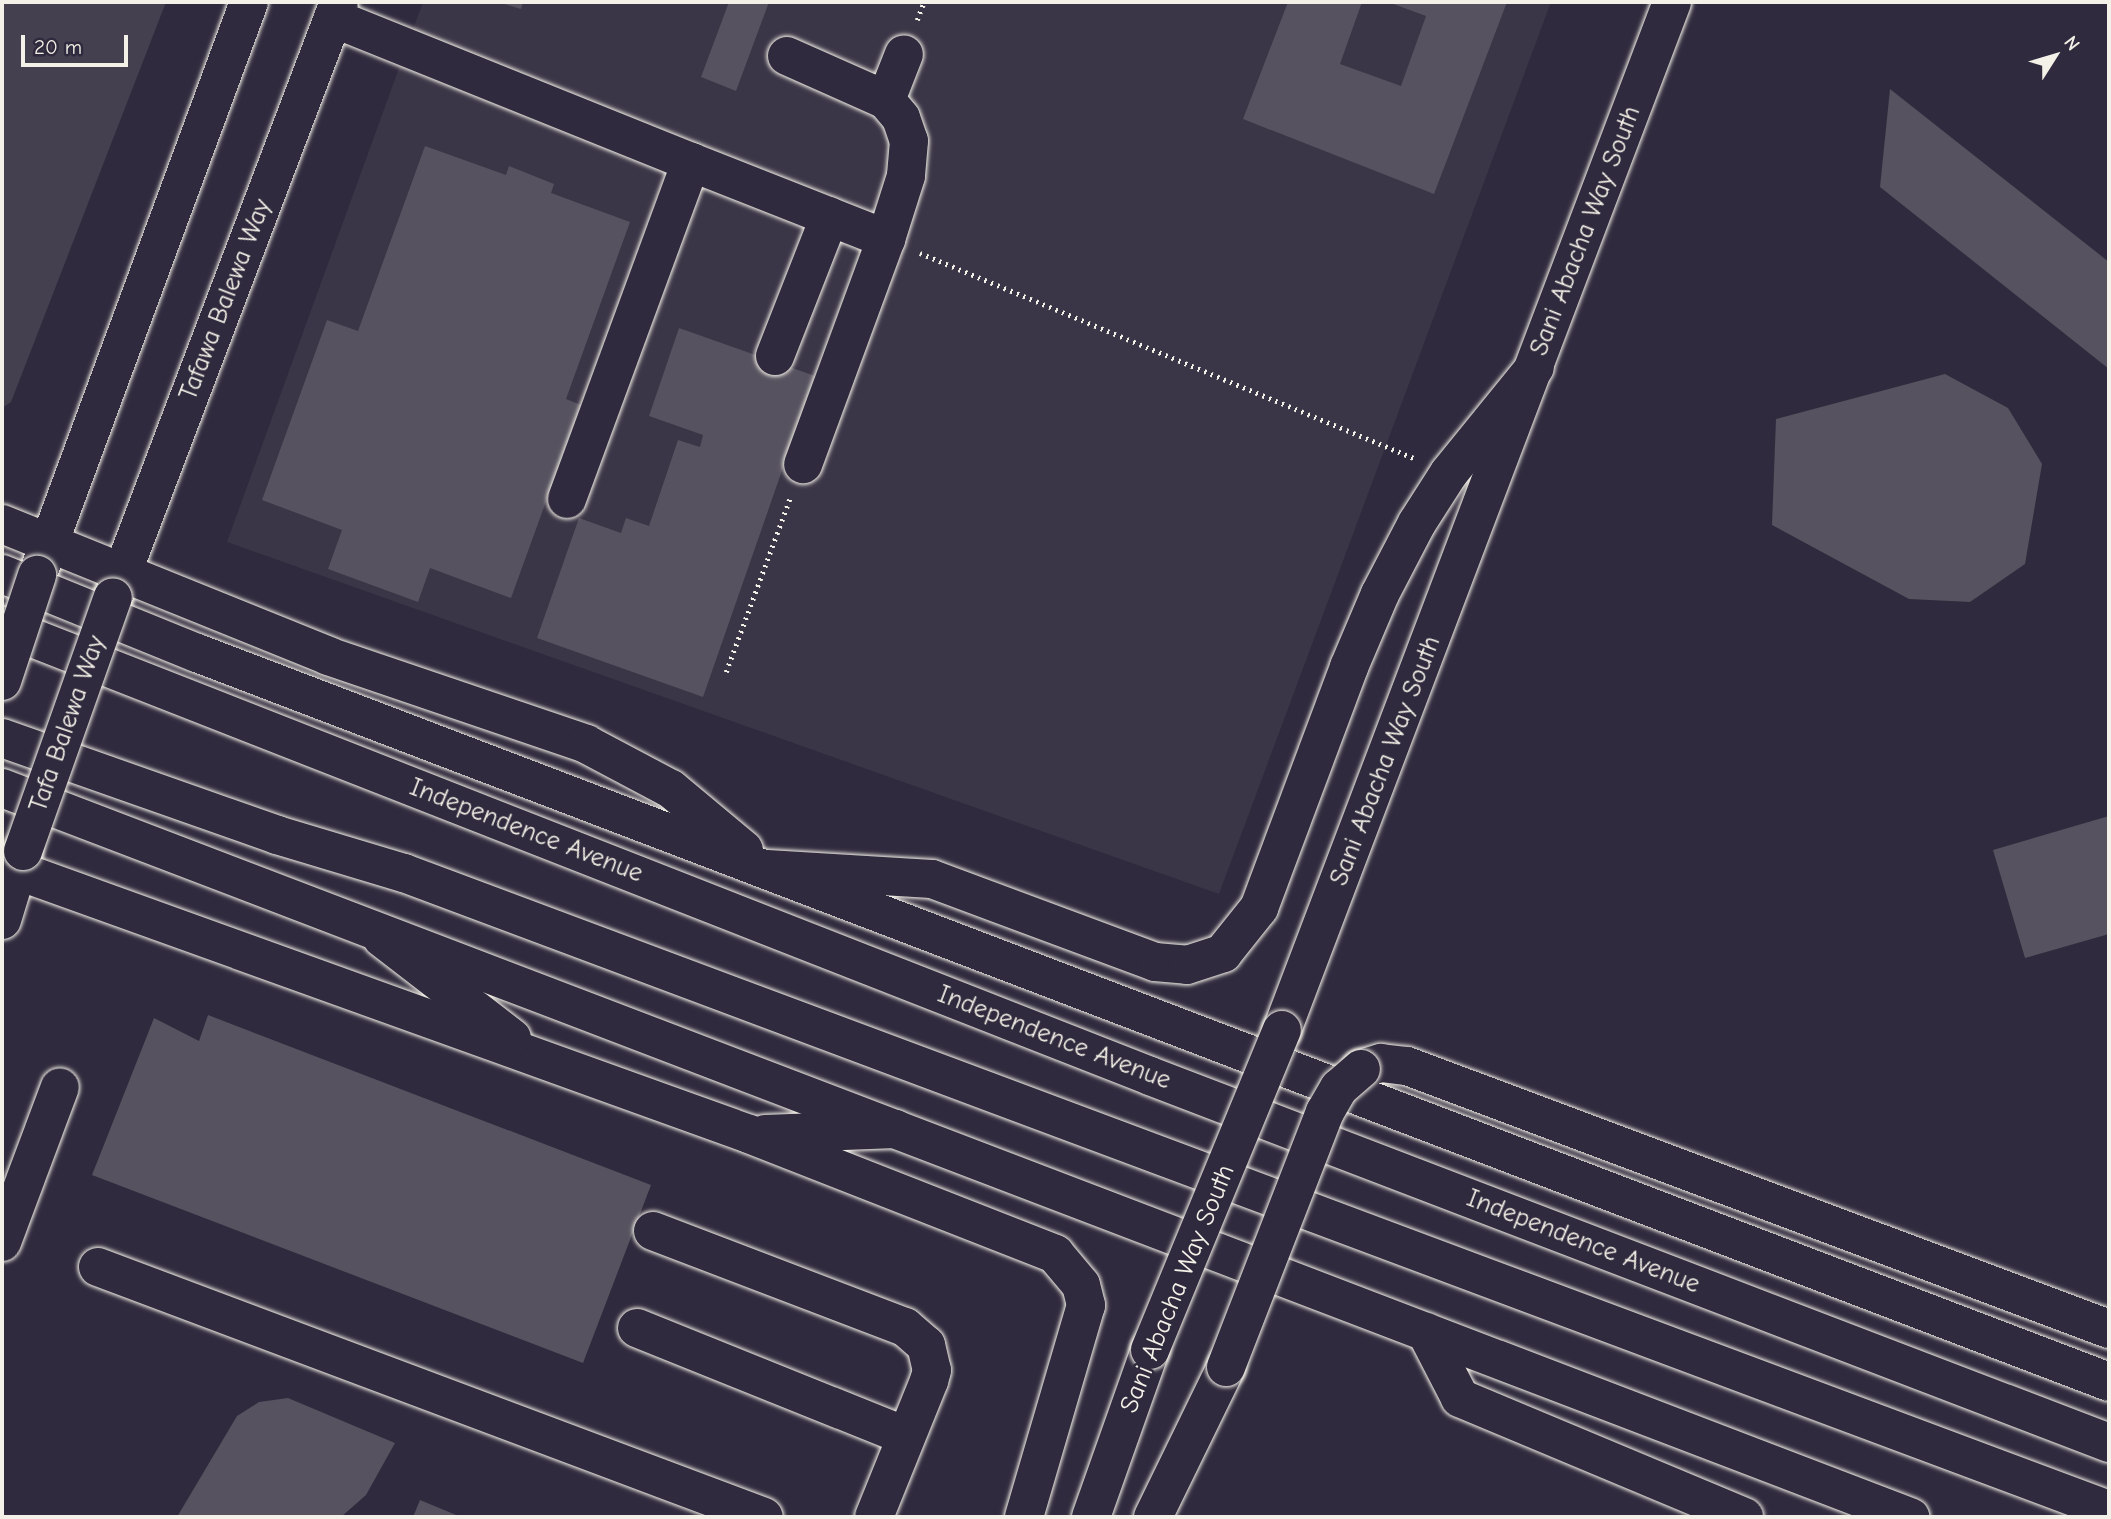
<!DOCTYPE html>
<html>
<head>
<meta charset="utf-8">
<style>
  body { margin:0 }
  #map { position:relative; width:2111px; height:1519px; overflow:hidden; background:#2f2a3d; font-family:"Comic Neue",sans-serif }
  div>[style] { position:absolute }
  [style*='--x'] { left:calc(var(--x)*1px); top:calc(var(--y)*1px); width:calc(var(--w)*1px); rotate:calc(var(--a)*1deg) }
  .built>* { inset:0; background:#3b3647 }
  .green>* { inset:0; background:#454050 }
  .building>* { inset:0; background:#56525f }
  .path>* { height:4.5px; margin-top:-2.25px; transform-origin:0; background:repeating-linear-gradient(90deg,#f4f1e8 0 2px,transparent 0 7px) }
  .roads { filter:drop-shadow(0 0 2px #f4f1e8) drop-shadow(0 0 2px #f4f1e8) }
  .minor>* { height:38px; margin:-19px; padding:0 19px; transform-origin:19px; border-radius:19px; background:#2f2a3d }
  .major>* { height:38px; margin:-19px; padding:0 19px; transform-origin:19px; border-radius:19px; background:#2f2a3d }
  .highway>* { height:38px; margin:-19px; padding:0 19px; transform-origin:19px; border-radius:19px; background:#2f2a3d }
  .bridges { filter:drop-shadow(0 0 2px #f4f1e8) drop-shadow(0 0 2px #f4f1e8) }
  .major-bridge>* { height:38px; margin:-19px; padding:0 19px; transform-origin:19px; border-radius:19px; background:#2f2a3d }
  .highway-bridge>* { height:38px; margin:-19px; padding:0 19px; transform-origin:19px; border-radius:19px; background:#2f2a3d }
  span { translate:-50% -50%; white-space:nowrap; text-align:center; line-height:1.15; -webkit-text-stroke:5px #2f2a3d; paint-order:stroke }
  .street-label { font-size:26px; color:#f4f1e8 }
  .frame { position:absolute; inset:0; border:4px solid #f4f1e8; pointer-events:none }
  .north { position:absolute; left:2020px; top:21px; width:70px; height:70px; -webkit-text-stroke:5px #2f2a3d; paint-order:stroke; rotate:53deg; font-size:19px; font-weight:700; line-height:28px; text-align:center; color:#f4f1e8 }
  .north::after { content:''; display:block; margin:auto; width:24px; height:32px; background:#f4f1e8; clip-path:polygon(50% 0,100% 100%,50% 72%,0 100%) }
  .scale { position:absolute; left:21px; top:35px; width:107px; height:32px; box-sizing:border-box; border:4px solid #f4f1e8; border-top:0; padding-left:9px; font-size:21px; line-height:24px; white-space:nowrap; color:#f4f1e8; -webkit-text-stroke:5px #2f2a3d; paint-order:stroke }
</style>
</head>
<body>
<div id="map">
  <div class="built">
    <div style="clip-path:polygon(423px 2px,1551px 2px,1219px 894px,227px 542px)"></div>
  </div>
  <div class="green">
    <div style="clip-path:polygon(2px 2px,166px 2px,11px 402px,2px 408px)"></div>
  </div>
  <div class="building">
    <div style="clip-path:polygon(498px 2px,523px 2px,521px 9px)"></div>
    <div style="clip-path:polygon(729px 2px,769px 2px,736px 91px,701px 77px)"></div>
    <div style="clip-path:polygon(1288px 2px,1362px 2px,1340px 64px,1401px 86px,1426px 16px,1388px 2px,1507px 2px,1434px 194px,1243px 119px)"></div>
    <div style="clip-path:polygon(1890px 89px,2109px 262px,2109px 369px,1880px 187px)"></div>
    <div style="clip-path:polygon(425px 146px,506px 175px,509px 166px,554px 184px,551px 193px,630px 222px,566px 399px,581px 405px,511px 598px,430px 568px,418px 602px,328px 569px,342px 530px,262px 500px,327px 320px,358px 331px)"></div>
    <div style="clip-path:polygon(679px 328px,815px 376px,703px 697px,537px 638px,579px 518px,621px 533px,626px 518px,649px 526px,678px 440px,700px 447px,703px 435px,649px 416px)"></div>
    <div style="clip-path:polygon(1945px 374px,2008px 408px,2042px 464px,2025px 564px,1970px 602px,1909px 599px,1772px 525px,1776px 419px)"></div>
    <div style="clip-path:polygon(2109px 816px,2109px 934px,2025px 958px,1993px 850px)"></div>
    <div style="clip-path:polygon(208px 1015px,651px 1185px,583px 1363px,92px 1175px,154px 1018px,199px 1041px)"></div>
    <div style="clip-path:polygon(288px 1398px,395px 1443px,366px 1495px,341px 1517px,177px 1517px,237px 1416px,259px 1402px)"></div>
    <div style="clip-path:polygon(420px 1500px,461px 1517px,413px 1517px)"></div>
  </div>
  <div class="path">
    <div style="--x:917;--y:20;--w:19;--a:-69"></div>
    <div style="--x:920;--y:253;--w:537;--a:22.55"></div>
    <div style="--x:726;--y:672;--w:185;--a:-69.8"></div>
  </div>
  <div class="roads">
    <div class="minor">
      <div style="--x:333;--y:18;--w:386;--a:21.9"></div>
      <div style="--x:691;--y:162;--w:359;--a:110.2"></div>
      <div style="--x:787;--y:56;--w:108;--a:24"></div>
      <div style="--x:886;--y:100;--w:23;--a:50"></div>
      <div style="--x:901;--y:118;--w:24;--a:71"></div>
      <div style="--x:909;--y:141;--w:35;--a:95"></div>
      <div style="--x:906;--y:176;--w:66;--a:107.6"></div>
      <div style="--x:886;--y:239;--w:240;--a:110.2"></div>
      <div style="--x:886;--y:100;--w:49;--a:-68.6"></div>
      <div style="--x:691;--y:162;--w:210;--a:21.5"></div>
      <div style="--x:775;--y:356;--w:150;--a:-68.6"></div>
      <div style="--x:2;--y:865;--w:794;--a:19.8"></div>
      <div style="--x:749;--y:1134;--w:329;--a:21.4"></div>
      <div style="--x:1055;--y:1254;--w:40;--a:50"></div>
      <div style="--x:1081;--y:1285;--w:21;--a:76"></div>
      <div style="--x:1086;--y:1305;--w:221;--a:106.3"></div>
      <div style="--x:382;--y:938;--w:164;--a:37.6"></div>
      <div style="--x:765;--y:1134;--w:131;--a:-2.2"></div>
      <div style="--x:653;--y:1231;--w:270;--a:20.9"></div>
      <div style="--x:905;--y:1327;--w:28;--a:41"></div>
      <div style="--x:926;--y:1345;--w:26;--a:77"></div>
      <div style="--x:932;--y:1370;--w:11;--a:105"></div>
      <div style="--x:929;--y:1381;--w:147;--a:112"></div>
      <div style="--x:2;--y:1242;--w:165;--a:-69.5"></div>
      <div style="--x:98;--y:1267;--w:711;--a:20.57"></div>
      <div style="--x:637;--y:1328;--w:290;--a:21.9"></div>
    </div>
    <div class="major">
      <div style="--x:2;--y:524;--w:352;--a:22"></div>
      <div style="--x:328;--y:656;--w:273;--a:18.8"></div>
      <div style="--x:586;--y:744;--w:96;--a:27.9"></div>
      <div style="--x:671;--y:789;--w:95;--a:39.9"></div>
      <div style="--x:40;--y:568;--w:603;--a:-69.73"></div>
      <div style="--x:2;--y:574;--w:210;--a:22.1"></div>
      <div style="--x:197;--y:653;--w:2046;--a:20.87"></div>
      <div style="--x:114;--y:595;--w:634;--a:-69.22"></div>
      <div style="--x:2;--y:626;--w:1233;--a:21.4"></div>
      <div style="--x:1150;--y:1076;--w:1027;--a:20.94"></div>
      <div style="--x:2;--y:738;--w:292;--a:19.4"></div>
      <div style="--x:277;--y:835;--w:133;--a:16.7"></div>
      <div style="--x:404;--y:873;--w:1820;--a:20.49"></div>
      <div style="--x:2;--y:788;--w:2043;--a:20.91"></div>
      <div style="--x:2;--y:920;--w:72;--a:-73.1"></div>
    </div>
    <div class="highway">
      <div style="--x:767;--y:869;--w:165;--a:3.5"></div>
      <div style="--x:932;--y:879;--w:238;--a:20.4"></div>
      <div style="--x:1155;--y:962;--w:32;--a:5"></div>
      <div style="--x:1187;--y:965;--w:38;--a:-18"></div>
      <div style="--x:1223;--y:953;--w:58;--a:-51.3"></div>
      <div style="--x:1259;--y:908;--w:257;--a:-69.5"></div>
      <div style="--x:1349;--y:667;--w:79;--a:-67"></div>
      <div style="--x:1380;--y:594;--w:80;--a:-62.5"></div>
      <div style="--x:1417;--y:523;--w:59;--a:-57.4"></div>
      <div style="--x:1449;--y:473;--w:136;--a:-50.9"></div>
      <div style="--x:1282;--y:1030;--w:1099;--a:-69.22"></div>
      <div style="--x:1361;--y:1069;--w:21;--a:-17"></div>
      <div style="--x:1381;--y:1063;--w:26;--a:7"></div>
      <div style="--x:1407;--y:1066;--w:750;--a:20.54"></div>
      <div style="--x:1426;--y:1332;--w:74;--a:62.7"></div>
      <div style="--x:1460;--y:1398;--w:308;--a:22.7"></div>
      <div style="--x:1091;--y:1517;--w:177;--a:-70.5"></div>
      <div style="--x:1153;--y:1517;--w:167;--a:-64"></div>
    </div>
  </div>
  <div class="bridges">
    <div class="major-bridge">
      <div style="--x:2;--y:681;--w:112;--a:-71.7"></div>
      <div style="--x:23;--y:851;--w:269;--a:-70.5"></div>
    </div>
    <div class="highway-bridge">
      <div style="--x:1150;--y:1350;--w:346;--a:-67.6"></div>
      <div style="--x:1226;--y:1367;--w:274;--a:-68.8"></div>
      <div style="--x:1325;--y:1112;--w:28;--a:-60"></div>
      <div style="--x:1339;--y:1088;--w:29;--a:-41"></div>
    </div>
  </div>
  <div class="street-label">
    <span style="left:1586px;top:231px;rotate:-69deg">Sani Abacha Way South</span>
    <span style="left:226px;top:300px;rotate:-69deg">Tafawa Balewa Way</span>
    <span style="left:68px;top:724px;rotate:-71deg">Tafa Balewa Way</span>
    <span style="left:1386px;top:761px;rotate:-69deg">Sani Abacha Way South</span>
    <span style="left:526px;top:831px;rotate:21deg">Independence Avenue</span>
    <span style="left:1054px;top:1038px;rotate:21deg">Independence Avenue</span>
    <span style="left:1583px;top:1242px;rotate:21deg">Independence Avenue</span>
    <span style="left:1178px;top:1289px;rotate:-68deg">Sani Abacha Way South</span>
  </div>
  <div class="frame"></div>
  <div class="north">N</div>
  <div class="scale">20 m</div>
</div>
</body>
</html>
